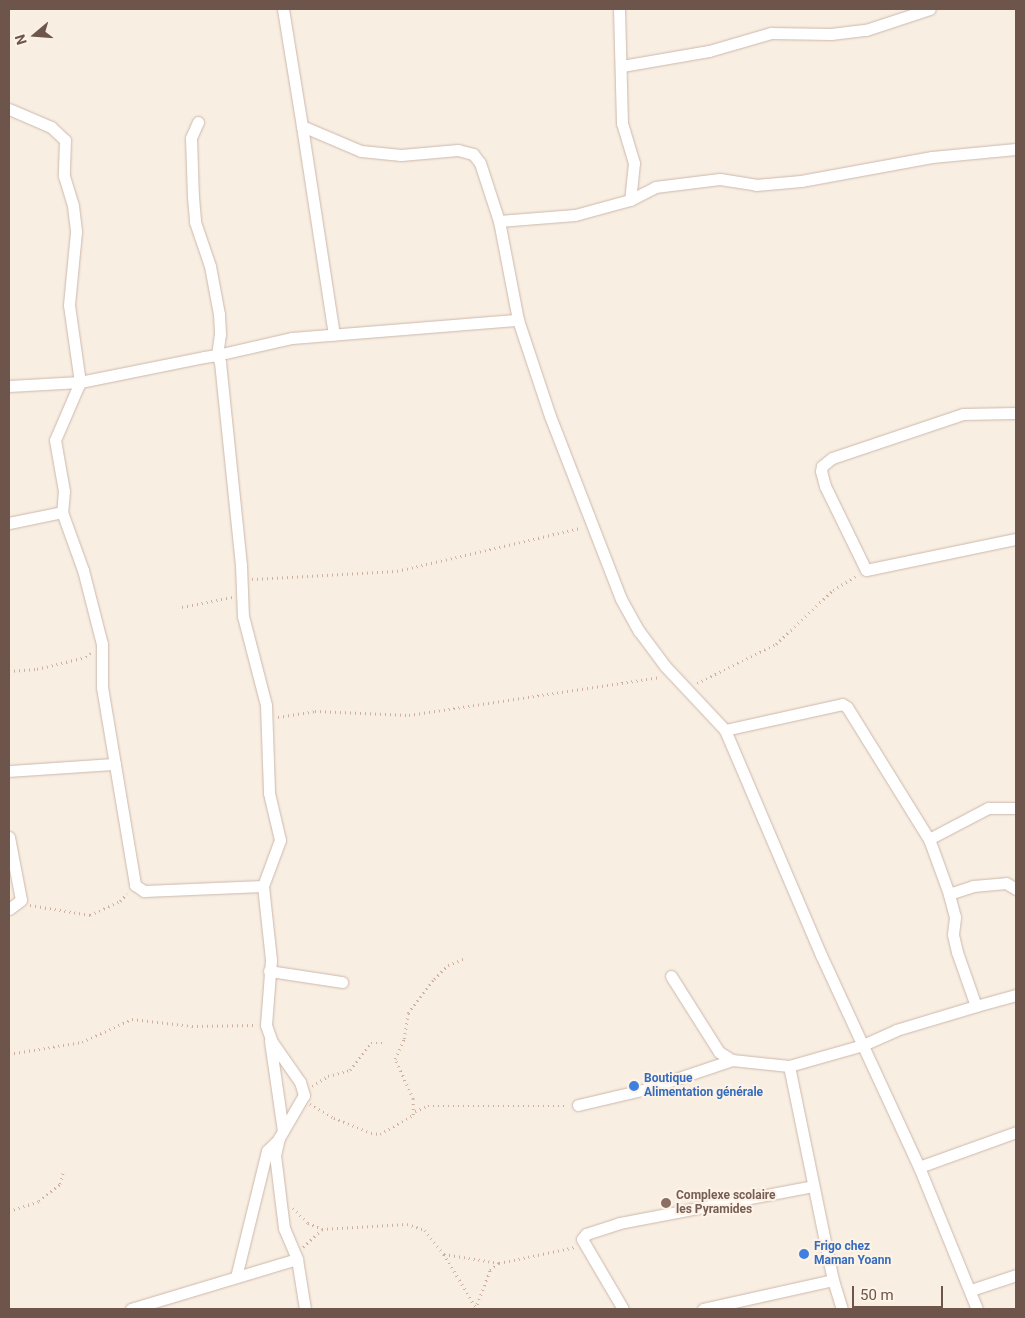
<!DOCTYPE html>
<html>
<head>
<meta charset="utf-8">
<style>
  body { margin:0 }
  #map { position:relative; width:1025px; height:1318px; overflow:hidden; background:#f9eee2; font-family:Roboto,sans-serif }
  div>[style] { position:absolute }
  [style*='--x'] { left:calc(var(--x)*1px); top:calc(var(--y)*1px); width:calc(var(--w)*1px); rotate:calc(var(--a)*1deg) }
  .path>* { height:2.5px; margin-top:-1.25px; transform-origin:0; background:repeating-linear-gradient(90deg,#d0afa0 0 1px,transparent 0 5px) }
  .roads { filter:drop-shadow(0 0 1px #cbb8ac) drop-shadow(0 0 1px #cbb8ac) }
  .minor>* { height:11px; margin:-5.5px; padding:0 5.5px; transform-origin:5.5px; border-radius:5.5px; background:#fff }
  .dots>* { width:14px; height:14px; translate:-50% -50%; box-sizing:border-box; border:2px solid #fdf3e7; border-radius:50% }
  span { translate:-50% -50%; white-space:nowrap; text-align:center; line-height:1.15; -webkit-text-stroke:4px #fdf3e7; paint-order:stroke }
  .shop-label { font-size:12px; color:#366cbe; font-weight:700 }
  .left { translate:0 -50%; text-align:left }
  .education-label { font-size:12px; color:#785e54; font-weight:700 }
  .frame { position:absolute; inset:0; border:10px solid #6e554b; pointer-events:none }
  .north { position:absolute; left:10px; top:10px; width:50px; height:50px; -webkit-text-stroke:4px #fdf3e7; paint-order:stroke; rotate:252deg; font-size:14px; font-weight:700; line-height:20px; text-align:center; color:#6e554b }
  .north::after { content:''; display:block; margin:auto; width:18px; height:22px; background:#6e554b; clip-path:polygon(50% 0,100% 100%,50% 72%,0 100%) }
  .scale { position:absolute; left:852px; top:1286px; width:91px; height:22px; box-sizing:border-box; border:2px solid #6e554b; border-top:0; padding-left:6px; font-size:15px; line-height:18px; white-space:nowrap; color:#6e554b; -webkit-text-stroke:4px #fdf3e7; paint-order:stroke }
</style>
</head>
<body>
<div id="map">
  <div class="path">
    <div style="--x:252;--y:579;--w:145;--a:-3.2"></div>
    <div style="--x:397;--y:571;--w:189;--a:-13.2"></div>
    <div style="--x:182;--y:607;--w:51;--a:-11.3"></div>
    <div style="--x:9;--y:671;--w:28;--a:-4"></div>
    <div style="--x:37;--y:669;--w:50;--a:-13.8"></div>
    <div style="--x:86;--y:657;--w:6;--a:-39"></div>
    <div style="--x:697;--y:683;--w:88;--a:-26.3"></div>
    <div style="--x:776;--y:644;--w:79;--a:-43.5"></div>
    <div style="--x:833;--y:590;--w:28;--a:-32"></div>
    <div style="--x:278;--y:717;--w:37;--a:-9"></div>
    <div style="--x:315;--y:711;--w:94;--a:2.4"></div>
    <div style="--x:409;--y:715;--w:253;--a:-8.6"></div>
    <div style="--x:30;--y:905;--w:61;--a:9.5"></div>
    <div style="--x:90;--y:915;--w:33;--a:-25"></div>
    <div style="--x:120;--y:901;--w:10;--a:-45"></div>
    <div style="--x:9;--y:1054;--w:74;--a:-9.3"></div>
    <div style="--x:82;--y:1042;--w:55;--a:-24.7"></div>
    <div style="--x:132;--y:1019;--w:60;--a:6.7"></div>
    <div style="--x:192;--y:1026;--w:65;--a:-0.9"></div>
    <div style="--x:312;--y:1086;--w:19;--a:-32"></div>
    <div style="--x:328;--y:1076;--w:23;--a:-15"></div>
    <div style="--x:350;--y:1070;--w:34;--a:-52"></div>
    <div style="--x:371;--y:1043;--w:13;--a:0"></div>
    <div style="--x:310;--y:1104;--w:28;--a:30"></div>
    <div style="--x:334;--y:1118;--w:40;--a:22"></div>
    <div style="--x:371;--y:1133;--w:9;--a:6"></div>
    <div style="--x:380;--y:1134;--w:38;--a:-30"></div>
    <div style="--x:413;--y:1115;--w:16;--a:-90"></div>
    <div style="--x:413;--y:1099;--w:44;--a:-114.2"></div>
    <div style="--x:395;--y:1059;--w:22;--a:-66"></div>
    <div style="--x:404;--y:1039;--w:26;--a:-81"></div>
    <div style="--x:408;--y:1013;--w:43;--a:-52.6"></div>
    <div style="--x:434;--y:979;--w:20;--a:-45"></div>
    <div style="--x:448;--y:965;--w:17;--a:-21"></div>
    <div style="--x:415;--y:1111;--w:14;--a:-21"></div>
    <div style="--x:428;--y:1106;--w:139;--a:0"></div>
    <div style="--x:293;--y:1208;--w:21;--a:45"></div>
    <div style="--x:308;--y:1223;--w:15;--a:23"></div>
    <div style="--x:322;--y:1229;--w:85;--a:-3.4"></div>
    <div style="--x:407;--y:1224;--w:19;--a:18"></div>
    <div style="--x:425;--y:1230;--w:31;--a:52"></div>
    <div style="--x:444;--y:1254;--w:56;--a:9.3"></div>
    <div style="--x:9;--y:1211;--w:32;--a:-18"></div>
    <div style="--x:39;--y:1201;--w:27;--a:-39"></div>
    <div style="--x:60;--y:1184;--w:12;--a:-76"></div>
    <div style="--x:303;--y:1247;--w:26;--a:-43"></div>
    <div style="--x:444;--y:1254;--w:61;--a:59.2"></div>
    <div style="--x:475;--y:1309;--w:42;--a:-69"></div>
    <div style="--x:490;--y:1270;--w:11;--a:-38"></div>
    <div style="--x:499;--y:1263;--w:78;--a:-11.9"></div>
  </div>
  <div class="roads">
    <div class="minor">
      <div style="--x:283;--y:9;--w:119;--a:80.8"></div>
      <div style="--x:302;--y:126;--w:64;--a:23"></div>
      <div style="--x:361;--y:151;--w:40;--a:5.7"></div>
      <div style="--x:401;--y:155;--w:57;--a:-5"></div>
      <div style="--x:458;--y:150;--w:16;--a:15"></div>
      <div style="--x:473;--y:154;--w:11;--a:52"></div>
      <div style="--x:480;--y:163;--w:61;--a:71.9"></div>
      <div style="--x:499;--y:221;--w:101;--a:79.1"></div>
      <div style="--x:518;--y:320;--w:101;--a:71.6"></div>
      <div style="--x:550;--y:416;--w:196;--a:68.8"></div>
      <div style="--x:621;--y:599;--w:37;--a:61"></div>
      <div style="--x:639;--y:631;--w:44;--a:53.4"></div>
      <div style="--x:665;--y:666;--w:88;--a:46.8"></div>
      <div style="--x:725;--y:730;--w:245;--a:66.9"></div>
      <div style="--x:821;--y:955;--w:234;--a:65.2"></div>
      <div style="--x:919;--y:1167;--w:153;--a:67.8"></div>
      <div style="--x:619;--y:9;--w:114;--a:88.5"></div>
      <div style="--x:622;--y:123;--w:42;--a:73.3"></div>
      <div style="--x:634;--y:163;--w:37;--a:96"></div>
      <div style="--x:622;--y:66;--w:88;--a:-9.8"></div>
      <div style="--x:709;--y:51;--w:65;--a:-16.2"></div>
      <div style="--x:771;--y:33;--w:60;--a:1"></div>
      <div style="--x:831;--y:34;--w:35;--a:-7"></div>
      <div style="--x:866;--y:30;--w:67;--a:-18.2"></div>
      <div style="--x:9;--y:109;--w:46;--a:23.2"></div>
      <div style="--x:51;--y:127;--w:19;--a:43"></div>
      <div style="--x:65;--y:140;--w:36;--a:92"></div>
      <div style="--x:64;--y:176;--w:31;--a:73"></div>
      <div style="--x:73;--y:206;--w:26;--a:83"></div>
      <div style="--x:76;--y:232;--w:73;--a:95.5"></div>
      <div style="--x:69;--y:305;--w:78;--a:81.9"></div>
      <div style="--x:80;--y:382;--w:63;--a:113.3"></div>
      <div style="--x:55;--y:440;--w:52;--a:80"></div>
      <div style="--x:64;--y:491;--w:21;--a:95"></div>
      <div style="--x:62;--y:512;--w:62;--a:70.1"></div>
      <div style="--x:83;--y:570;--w:76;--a:75.6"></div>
      <div style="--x:102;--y:644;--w:43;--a:90"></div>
      <div style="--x:102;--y:687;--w:201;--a:80.5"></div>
      <div style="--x:135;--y:885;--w:11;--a:34"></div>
      <div style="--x:144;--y:891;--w:119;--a:-2.4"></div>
      <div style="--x:198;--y:122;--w:17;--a:114"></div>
      <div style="--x:191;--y:138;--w:59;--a:88.1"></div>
      <div style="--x:193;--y:197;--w:25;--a:85"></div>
      <div style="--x:195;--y:222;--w:46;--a:71.2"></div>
      <div style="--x:210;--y:266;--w:49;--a:79.4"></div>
      <div style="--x:219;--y:314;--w:20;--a:87"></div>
      <div style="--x:220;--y:334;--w:21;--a:98"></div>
      <div style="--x:217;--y:355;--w:77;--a:-12.8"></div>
      <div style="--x:292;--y:338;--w:227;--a:-4.6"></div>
      <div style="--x:302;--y:126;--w:211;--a:81.3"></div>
      <div style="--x:499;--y:221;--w:76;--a:-4.5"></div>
      <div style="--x:575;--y:215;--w:57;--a:-15.3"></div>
      <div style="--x:630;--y:200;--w:28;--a:-27"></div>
      <div style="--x:655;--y:187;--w:65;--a:-7"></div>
      <div style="--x:720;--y:179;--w:36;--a:9"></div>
      <div style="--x:756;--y:185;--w:45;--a:-5.1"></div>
      <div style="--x:801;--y:181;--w:133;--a:-10.4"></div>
      <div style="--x:932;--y:157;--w:84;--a:-5.4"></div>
      <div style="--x:9;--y:386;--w:71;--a:-3.2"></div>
      <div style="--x:80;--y:382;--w:126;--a:-11.4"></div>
      <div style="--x:204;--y:357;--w:13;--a:-9"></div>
      <div style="--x:217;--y:355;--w:8;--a:67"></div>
      <div style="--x:220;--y:362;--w:204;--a:84.1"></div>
      <div style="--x:241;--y:565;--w:51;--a:87.8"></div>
      <div style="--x:243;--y:616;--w:92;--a:75.5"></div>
      <div style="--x:266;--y:705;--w:88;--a:88"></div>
      <div style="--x:269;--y:793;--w:48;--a:76.8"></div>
      <div style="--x:280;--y:840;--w:49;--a:110.3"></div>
      <div style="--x:263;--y:886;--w:74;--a:83.8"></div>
      <div style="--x:271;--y:960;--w:65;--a:94.4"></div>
      <div style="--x:266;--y:1025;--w:18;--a:71"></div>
      <div style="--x:272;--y:1042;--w:49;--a:55"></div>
      <div style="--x:300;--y:1082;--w:14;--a:73"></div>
      <div style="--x:304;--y:1095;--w:50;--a:120.2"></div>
      <div style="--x:279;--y:1138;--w:17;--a:103"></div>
      <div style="--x:275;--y:1155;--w:74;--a:83"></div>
      <div style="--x:284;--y:1228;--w:34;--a:67"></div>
      <div style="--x:297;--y:1259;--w:51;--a:80.9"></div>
      <div style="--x:1016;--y:413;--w:53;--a:178.9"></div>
      <div style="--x:963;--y:414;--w:138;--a:161.4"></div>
      <div style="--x:832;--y:458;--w:13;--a:141"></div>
      <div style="--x:822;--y:466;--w:5;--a:101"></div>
      <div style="--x:821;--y:471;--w:16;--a:75"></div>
      <div style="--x:825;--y:486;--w:93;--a:64"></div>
      <div style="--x:866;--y:570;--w:153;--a:-11.7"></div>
      <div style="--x:9;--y:523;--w:54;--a:-11.7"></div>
      <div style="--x:725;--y:730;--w:120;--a:-12.5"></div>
      <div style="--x:842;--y:704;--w:6;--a:31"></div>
      <div style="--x:847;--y:707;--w:155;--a:58.2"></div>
      <div style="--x:929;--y:839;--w:59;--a:70"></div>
      <div style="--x:9;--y:771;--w:106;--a:-3.8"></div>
      <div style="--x:9;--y:837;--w:64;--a:79.2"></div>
      <div style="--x:21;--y:900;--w:15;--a:143"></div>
      <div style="--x:929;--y:839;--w:67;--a:-27.7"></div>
      <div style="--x:988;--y:808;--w:28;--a:0"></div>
      <div style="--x:269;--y:971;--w:74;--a:8.6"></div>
      <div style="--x:671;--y:976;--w:90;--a:57.7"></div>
      <div style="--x:719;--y:1052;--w:15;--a:32"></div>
      <div style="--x:732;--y:1060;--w:57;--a:6"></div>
      <div style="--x:789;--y:1066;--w:77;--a:-15.8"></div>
      <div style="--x:863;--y:1045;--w:36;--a:-24"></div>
      <div style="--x:896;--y:1030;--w:84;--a:-16.7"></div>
      <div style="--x:976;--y:1006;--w:57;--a:-109.4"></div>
      <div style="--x:957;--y:952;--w:18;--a:-103"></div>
      <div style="--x:953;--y:934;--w:17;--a:-83"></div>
      <div style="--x:955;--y:917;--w:24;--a:-105"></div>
      <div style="--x:949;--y:894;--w:25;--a:-18"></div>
      <div style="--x:973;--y:886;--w:33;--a:-5"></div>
      <div style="--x:1006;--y:883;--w:12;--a:31"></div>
      <div style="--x:976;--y:1006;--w:41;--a:-15.4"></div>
      <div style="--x:270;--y:1041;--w:91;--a:81.8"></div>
      <div style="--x:789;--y:1066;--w:218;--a:78.4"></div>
      <div style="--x:833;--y:1280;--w:30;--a:73"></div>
      <div style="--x:578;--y:1105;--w:70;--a:-13.2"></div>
      <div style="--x:646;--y:1089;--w:91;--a:-18.6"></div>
      <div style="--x:919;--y:1167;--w:103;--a:-19.8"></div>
      <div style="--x:236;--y:1277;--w:130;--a:-76.2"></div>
      <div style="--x:267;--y:1151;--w:16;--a:-45"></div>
      <div style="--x:971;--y:1290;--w:47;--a:-18.4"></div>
      <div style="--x:131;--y:1309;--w:173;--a:-16.8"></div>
      <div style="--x:623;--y:1309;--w:81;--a:-120.4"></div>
      <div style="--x:582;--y:1239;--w:6;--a:-51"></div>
      <div style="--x:586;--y:1234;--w:35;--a:-18"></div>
      <div style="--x:619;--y:1223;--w:197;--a:-10.8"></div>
      <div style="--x:703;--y:1309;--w:133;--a:-12.6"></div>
    </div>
  </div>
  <div class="dots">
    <div style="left:634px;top:1086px;background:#3f7fe0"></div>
    <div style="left:666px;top:1203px;background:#8d6e63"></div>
    <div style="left:804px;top:1254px;background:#3f7fe0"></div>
  </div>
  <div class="shop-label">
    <span class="left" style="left:644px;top:1086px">Boutique<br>Alimentation générale</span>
    <span class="left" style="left:814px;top:1254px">Frigo chez<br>Maman Yoann</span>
  </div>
  <div class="education-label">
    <span class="left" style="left:676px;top:1203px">Complexe scolaire<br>les Pyramides</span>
  </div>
  <div class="frame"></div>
  <div class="north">N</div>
  <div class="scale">50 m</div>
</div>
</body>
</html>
